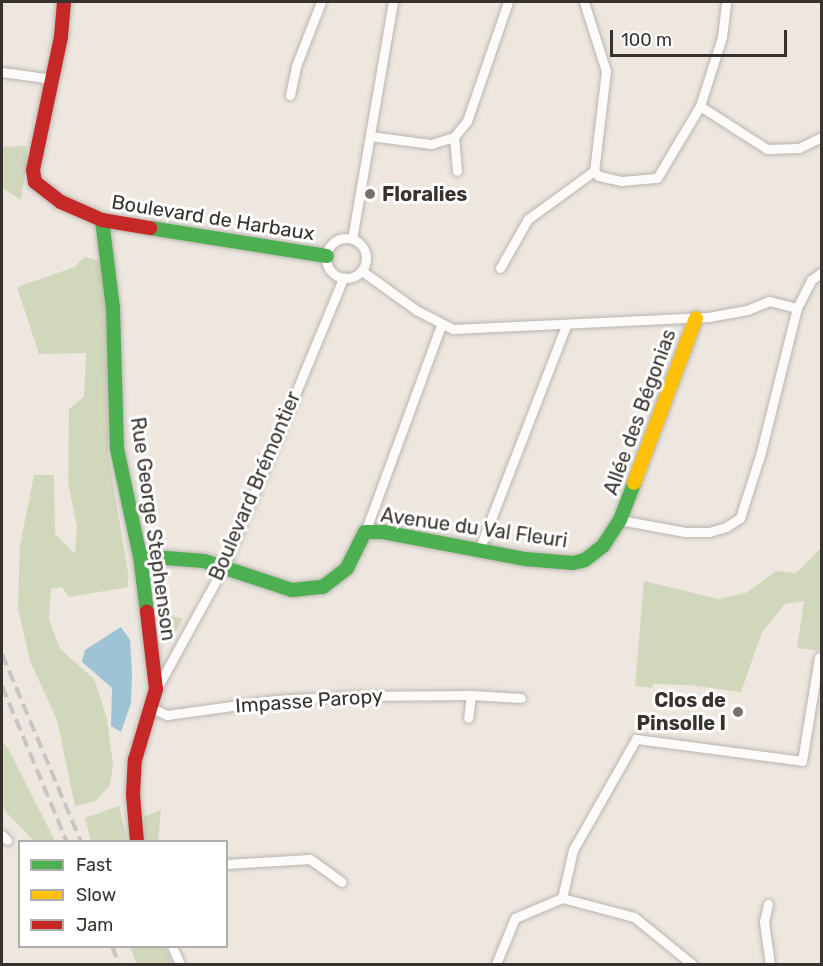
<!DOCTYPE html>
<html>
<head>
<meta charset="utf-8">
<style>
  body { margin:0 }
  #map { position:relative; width:823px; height:966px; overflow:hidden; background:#ede7e0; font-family:Rubik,sans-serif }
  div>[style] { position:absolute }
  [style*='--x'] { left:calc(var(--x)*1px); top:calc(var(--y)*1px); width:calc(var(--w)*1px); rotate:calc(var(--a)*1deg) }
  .green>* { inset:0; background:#d1d7bb }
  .water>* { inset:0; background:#9dc3d4 }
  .roads { filter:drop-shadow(0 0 2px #bab5b0) drop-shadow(0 0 2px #bab5b0) }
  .street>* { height:9px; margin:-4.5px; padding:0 4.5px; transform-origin:4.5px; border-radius:4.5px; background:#fcfbfa }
  .street>.ring { margin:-4.5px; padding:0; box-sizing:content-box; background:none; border:9px solid #fcfbfa; border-radius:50% }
  .fast>* { height:14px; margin:-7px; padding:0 7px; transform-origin:7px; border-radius:7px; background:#4caf50 }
  .slow>* { height:14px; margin:-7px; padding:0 7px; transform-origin:7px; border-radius:7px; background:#ffc107 }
  .jam>* { height:14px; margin:-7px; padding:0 7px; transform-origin:7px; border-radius:7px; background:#c62828 }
  .rail>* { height:4px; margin-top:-2px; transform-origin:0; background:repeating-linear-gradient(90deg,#c7c5c3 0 12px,transparent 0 18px) }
  .dots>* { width:16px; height:16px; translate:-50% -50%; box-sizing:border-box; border:3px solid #fff; border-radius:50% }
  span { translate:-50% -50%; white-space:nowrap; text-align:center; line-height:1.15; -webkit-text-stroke:6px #fff; paint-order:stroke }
  .poi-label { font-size:20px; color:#37322d; font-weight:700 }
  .left { translate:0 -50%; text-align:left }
  .right { translate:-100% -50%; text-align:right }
  .street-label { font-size:20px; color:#37322d }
  .frame { position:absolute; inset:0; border:3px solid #37322d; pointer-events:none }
  .legend { position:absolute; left:18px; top:840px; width:210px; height:108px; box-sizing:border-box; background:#fff; border:2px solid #afadab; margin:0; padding:8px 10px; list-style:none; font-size:18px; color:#37322d }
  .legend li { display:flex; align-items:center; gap:12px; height:30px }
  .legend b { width:30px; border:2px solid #afadab }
  .scale { position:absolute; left:610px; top:30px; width:177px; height:27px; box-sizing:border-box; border:3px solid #37322d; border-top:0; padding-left:8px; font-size:18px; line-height:21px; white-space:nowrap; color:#37322d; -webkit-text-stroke:4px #fff; paint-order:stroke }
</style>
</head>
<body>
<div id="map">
  <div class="green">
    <div style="clip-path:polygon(26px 146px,27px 158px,21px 200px,2px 188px,2px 147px)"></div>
    <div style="clip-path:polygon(84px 257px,109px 263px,108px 453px,128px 573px,128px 587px,69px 597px,62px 587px,51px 589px,49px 619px,60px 649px,94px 679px,107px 719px,113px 765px,110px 785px,96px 801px,75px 806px,57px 720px,30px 661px,18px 608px,20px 545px,34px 475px,54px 475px,55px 534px,75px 554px,77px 526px,68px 483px,69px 409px,84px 397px,86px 353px,39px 354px,17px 287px,75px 267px)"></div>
    <div style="clip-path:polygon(821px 548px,821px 651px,797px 648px,804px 601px,785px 604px,762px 632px,741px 692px,689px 685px,653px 684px,652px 688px,635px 686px,644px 581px,718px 599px,746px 593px,776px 571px,796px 573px)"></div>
    <div style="clip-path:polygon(157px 612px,183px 619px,169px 643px,161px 640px)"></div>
    <div style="clip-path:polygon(2px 741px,8px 748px,55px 841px,34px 841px,6px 812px,2px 803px)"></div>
    <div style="clip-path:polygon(119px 806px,127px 841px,91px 841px,85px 818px)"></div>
    <div style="clip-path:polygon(161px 810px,158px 841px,144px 841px,144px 817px)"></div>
    <div style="clip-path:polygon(130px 947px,165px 947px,173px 964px,137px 964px)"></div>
  </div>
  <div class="water">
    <div style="clip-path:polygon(121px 627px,130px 640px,132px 673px,131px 703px,121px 732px,111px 726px,112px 688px,82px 662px,85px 650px)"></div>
  </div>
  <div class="roads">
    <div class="street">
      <div style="--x:584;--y:2;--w:72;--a:72.3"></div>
      <div style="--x:606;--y:71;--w:101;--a:96.8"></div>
      <div style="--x:2;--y:72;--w:51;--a:7.8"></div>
      <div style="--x:290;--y:95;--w:30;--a:-78"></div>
      <div style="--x:296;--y:66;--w:69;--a:-68.7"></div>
      <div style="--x:700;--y:106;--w:80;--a:32.7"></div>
      <div style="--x:767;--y:149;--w:32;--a:-2"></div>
      <div style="--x:799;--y:148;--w:25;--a:-26"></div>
      <div style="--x:370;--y:136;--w:62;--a:7.5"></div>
      <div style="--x:431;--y:144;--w:24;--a:-17"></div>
      <div style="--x:454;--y:137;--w:21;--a:-51"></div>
      <div style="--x:467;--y:121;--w:126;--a:-71"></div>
      <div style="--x:454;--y:137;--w:34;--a:85"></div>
      <div style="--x:594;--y:171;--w:7;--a:45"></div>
      <div style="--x:599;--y:176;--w:23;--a:13"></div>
      <div style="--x:621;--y:181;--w:36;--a:-5"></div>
      <div style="--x:657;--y:178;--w:84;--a:-59.2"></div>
      <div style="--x:700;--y:106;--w:72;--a:-72.3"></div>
      <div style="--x:722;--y:37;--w:35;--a:-83"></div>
      <div class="ring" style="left:326px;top:238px;width:31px;height:31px"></div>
      <div style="--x:352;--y:239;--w:241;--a:-80.2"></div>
      <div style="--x:500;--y:268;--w:56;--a:-60.3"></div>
      <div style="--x:528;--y:219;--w:82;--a:-36"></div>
      <div style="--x:362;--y:271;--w:67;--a:35.8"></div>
      <div style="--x:416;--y:310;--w:42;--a:27.2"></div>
      <div style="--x:453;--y:329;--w:255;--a:-2.7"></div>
      <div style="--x:708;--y:317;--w:40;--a:-10"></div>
      <div style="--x:747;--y:310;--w:24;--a:-22"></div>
      <div style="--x:769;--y:301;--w:29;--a:14"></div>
      <div style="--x:620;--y:520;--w:66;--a:10.5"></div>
      <div style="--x:685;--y:532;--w:24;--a:0"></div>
      <div style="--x:709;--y:532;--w:18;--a:-16"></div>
      <div style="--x:726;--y:527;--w:17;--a:-33"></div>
      <div style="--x:740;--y:518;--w:69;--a:-72.3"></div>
      <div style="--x:761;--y:452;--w:148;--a:-76"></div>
      <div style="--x:797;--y:308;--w:31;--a:-63"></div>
      <div style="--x:811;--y:280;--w:14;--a:-36"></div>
      <div style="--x:365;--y:532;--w:221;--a:-69.8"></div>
      <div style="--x:479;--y:550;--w:240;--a:-68.8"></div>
      <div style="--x:157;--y:688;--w:139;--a:-61.2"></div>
      <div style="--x:224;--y:566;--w:312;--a:-67.5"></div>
      <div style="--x:471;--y:695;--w:50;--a:3.4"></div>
      <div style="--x:149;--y:707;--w:20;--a:24"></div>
      <div style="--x:167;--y:715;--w:109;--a:-7.9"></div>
      <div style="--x:275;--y:700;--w:81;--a:-2.8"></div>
      <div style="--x:356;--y:696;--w:115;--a:-0.5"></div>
      <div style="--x:471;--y:695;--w:23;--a:97"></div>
      <div style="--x:2;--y:835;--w:7;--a:45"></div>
      <div style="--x:226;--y:864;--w:84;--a:-3.4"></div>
      <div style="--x:310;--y:859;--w:39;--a:36"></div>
      <div style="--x:562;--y:898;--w:49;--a:-77.1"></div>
      <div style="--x:573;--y:850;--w:128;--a:-60.4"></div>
      <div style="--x:636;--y:739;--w:167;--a:7.5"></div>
      <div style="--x:802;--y:761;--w:105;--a:-80.7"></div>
      <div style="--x:768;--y:904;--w:18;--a:103"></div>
      <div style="--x:764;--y:922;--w:42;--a:81.9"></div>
      <div style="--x:172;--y:946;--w:20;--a:66"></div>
      <div style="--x:496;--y:964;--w:50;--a:-67.6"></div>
      <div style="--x:515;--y:918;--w:51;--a:-23.1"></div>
      <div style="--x:562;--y:898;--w:74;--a:14.8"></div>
      <div style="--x:634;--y:917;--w:75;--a:39"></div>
    </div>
    <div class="fast">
      <div style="--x:102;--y:220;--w:89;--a:82.9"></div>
      <div style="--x:113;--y:308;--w:141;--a:88.4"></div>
      <div style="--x:117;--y:449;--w:109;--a:77.9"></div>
      <div style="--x:140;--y:556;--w:56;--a:82.9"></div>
      <div style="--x:150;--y:228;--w:179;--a:9"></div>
      <div style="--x:140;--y:556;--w:64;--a:4.5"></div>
      <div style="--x:204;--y:561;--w:93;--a:18.2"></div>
      <div style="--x:292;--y:590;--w:31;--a:-6"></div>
      <div style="--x:323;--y:587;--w:31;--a:-38"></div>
      <div style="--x:347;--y:568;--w:40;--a:-63.4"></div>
      <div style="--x:365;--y:532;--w:18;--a:0"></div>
      <div style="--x:383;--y:532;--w:145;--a:10.8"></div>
      <div style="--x:525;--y:559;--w:48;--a:4.8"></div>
      <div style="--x:573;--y:563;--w:12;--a:-14"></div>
      <div style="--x:585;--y:560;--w:23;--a:-38"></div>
      <div style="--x:603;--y:546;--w:31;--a:-57"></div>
      <div style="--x:620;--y:520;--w:40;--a:-69"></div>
    </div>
    <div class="slow">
      <div style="--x:634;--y:483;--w:176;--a:-69.4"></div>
    </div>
    <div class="jam">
      <div style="--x:64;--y:2;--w:35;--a:95"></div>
      <div style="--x:61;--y:37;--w:136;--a:101.9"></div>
      <div style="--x:33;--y:170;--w:12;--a:81"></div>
      <div style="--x:35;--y:182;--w:33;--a:38"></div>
      <div style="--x:61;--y:202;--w:45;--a:23.7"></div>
      <div style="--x:102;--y:220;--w:49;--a:9.5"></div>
      <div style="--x:137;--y:842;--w:48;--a:-94.8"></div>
      <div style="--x:133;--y:794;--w:34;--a:-87"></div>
      <div style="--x:135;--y:760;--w:74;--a:-73.5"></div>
      <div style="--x:156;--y:689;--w:78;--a:-96.7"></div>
    </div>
  </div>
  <div class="rail">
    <div style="--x:2;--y:654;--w:204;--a:67.2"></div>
    <div style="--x:2;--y:686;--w:169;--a:67.4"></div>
    <div style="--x:112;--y:946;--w:19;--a:69"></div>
  </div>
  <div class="dots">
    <div style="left:370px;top:194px;background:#77716c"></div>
    <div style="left:738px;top:712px;background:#77716c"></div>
  </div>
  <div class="poi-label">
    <span class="left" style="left:382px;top:194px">Floralies</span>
    <span class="right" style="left:726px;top:712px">Clos de<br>Pinsolle I</span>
  </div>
  <div class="street-label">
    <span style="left:213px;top:218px;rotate:9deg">Boulevard de Harbaux</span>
    <span style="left:640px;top:412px;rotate:-70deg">Allée des Bégonias</span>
    <span style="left:255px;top:486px;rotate:-67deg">Boulevard Brémontier</span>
    <span style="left:474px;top:528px;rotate:8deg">Avenue du Val Fleuri</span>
    <span style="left:153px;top:529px;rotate:82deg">Rue George Stephenson</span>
    <span style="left:309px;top:701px;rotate:-4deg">Impasse Paropy</span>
  </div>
  <div class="frame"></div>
  <ul class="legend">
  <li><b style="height:8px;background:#4caf50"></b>Fast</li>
  <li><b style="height:8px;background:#ffc107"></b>Slow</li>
  <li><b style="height:8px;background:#c62828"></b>Jam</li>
  </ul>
  <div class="scale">100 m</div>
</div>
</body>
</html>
